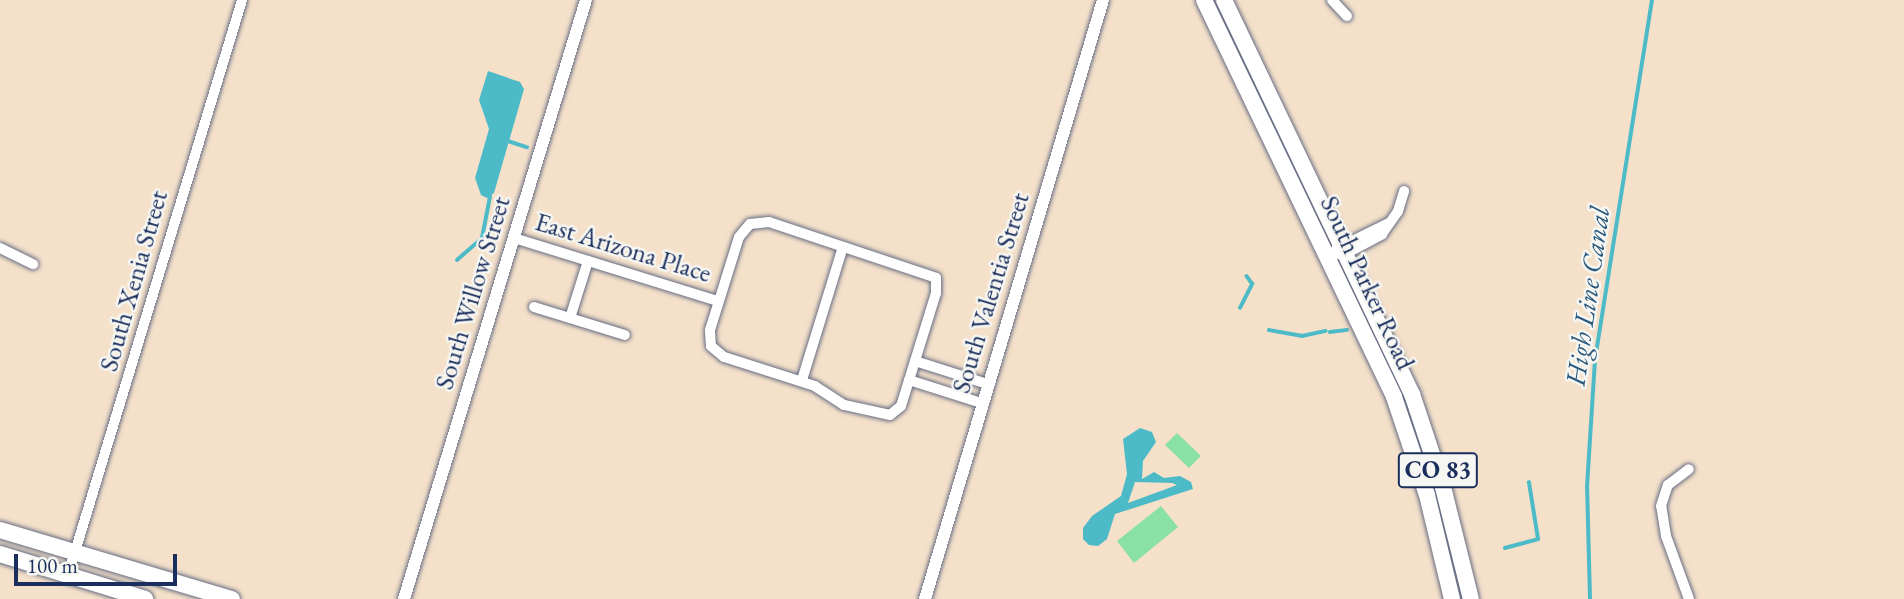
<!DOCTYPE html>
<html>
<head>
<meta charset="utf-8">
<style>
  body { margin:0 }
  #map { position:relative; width:1904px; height:599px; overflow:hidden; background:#f5e1ca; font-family:"EB Garamond",serif }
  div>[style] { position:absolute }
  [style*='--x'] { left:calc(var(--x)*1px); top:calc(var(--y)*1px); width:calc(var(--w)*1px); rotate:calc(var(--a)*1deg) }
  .green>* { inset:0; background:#89e1a5 }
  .water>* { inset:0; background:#4dbac8 }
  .stream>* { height:3.5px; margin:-1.75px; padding:0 1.75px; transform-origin:1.75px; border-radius:1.75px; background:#4dbac8 }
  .roads { filter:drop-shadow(0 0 2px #676d84) drop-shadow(0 0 2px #676d84) }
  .minor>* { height:10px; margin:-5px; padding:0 5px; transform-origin:5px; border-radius:5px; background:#fff }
  .tertiary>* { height:12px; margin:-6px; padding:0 6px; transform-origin:6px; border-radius:6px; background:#fff }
  .primary>* { height:16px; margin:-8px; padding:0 8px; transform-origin:8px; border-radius:8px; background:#fff }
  span { translate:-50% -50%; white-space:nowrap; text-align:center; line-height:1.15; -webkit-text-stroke:5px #f6f6f2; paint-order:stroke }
  .shield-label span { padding:2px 5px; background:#f6f6f2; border:2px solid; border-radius:5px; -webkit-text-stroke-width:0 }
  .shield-label { font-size:24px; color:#1b2f5e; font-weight:700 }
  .street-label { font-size:26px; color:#1b2f5e }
  .water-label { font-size:28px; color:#2a597e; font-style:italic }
  .scale { position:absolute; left:14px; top:554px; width:163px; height:32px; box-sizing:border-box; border:4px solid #1b2f5e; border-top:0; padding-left:9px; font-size:21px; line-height:24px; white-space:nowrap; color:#1b2f5e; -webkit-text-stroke:5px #f6f6f2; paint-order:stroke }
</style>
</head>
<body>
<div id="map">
  <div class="green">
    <div style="clip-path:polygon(1177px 433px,1201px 456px,1189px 468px,1165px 445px)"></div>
    <div style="clip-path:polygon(1161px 506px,1178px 527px,1134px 563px,1117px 541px)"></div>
  </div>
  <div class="water">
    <div style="clip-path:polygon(488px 71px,520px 82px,524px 89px,494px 193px,487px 198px,481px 195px,475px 178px,489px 129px,479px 100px)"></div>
    <div style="clip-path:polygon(evenodd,1140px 428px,1152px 432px,1156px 442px,1143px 461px,1142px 479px,1154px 472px,1164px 478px,1180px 476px,1191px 482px,1193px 489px,1115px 514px,1107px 539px,1098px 546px,1089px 545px,1083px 539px,1083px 528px,1092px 516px,1121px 496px,1127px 474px,1123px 439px,1140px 428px,1135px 482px,1172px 483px,1177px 485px,1128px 503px,1135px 482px)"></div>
  </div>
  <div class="stream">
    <div style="--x:508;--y:141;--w:20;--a:18"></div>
    <div style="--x:457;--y:260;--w:33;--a:-41"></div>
    <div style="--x:482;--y:238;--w:42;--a:-79"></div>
    <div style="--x:1240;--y:308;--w:27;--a:-63"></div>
    <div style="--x:1252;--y:284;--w:9;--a:-126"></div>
    <div style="--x:1269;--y:330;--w:34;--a:10"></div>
    <div style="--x:1302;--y:336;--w:24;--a:-12"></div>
    <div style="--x:1330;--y:332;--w:17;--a:-7"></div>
    <div style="--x:1505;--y:548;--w:34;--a:-15"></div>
    <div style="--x:1538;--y:539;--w:57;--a:-99.1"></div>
    <div style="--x:1590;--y:599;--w:112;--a:-91.5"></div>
    <div style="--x:1587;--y:487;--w:127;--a:-86.4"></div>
    <div style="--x:1595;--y:360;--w:364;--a:-81"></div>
  </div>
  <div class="roads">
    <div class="minor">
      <div style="--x:1332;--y:0;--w:22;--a:47"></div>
      <div style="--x:769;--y:222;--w:176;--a:18.5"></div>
      <div style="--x:936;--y:278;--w:15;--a:90"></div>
      <div style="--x:936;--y:293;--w:118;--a:107.2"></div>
      <div style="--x:901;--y:406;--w:14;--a:141"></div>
      <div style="--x:890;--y:415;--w:47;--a:-167.7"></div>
      <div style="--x:844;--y:405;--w:35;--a:-147"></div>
      <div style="--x:815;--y:386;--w:96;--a:-162.3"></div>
      <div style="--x:724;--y:357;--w:17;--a:-140"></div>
      <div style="--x:711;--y:346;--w:16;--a:-94"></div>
      <div style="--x:710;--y:330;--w:97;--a:-72.7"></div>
      <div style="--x:739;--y:237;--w:17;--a:-50"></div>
      <div style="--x:750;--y:224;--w:19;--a:-6"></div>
      <div style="--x:514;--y:238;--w:214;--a:17.2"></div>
      <div style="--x:0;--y:248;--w:37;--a:26"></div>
      <div style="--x:1336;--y:249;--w:59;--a:-26.1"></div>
      <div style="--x:1329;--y:255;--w:18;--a:-6"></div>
      <div style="--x:1347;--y:253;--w:40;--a:-28"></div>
      <div style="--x:1382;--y:234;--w:28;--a:-55"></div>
      <div style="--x:1398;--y:211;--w:21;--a:-73"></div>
      <div style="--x:534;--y:307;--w:95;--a:17.1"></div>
      <div style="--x:570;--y:318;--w:60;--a:-72.5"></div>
      <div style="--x:915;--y:361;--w:76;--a:17.7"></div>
      <div style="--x:802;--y:380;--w:139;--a:-72.9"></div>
      <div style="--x:909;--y:380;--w:76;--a:17.7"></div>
      <div style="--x:68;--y:575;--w:601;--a:-73.16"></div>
      <div style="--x:1689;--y:599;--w:67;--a:-110.1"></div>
      <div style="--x:1666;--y:536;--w:30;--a:-99"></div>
      <div style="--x:1661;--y:506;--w:22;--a:-72"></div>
      <div style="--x:1668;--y:485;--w:26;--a:-37"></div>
    </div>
    <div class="tertiary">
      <div style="--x:404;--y:599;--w:626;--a:-73.1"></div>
      <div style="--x:925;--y:599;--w:625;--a:-73.45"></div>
    </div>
    <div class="primary">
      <div style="--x:1204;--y:0;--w:440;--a:64.4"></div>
      <div style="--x:1394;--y:397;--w:103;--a:71.4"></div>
      <div style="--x:1427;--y:495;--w:107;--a:76.5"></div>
      <div style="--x:1224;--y:0;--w:437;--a:64.5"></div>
      <div style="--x:1412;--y:394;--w:98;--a:71.6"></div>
      <div style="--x:1443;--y:487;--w:115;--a:76"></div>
      <div style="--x:0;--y:530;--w:242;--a:16.6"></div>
      <div style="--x:0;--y:554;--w:152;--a:17.2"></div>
    </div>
  </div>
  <div class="shield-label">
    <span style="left:1438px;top:470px">CO 83</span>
  </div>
  <div class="street-label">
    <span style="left:623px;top:248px;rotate:17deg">East Arizona Place</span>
    <span style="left:134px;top:281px;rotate:-74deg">South Xenia Street</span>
    <span style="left:1367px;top:283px;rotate:65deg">South Parker Road</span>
    <span style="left:473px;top:293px;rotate:-73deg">South Willow Street</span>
    <span style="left:991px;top:293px;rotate:-73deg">South Valentia Street</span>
  </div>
  <div class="water-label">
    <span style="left:1587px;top:296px;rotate:-82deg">High Line Canal</span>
  </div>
  <div class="scale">100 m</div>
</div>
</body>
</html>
